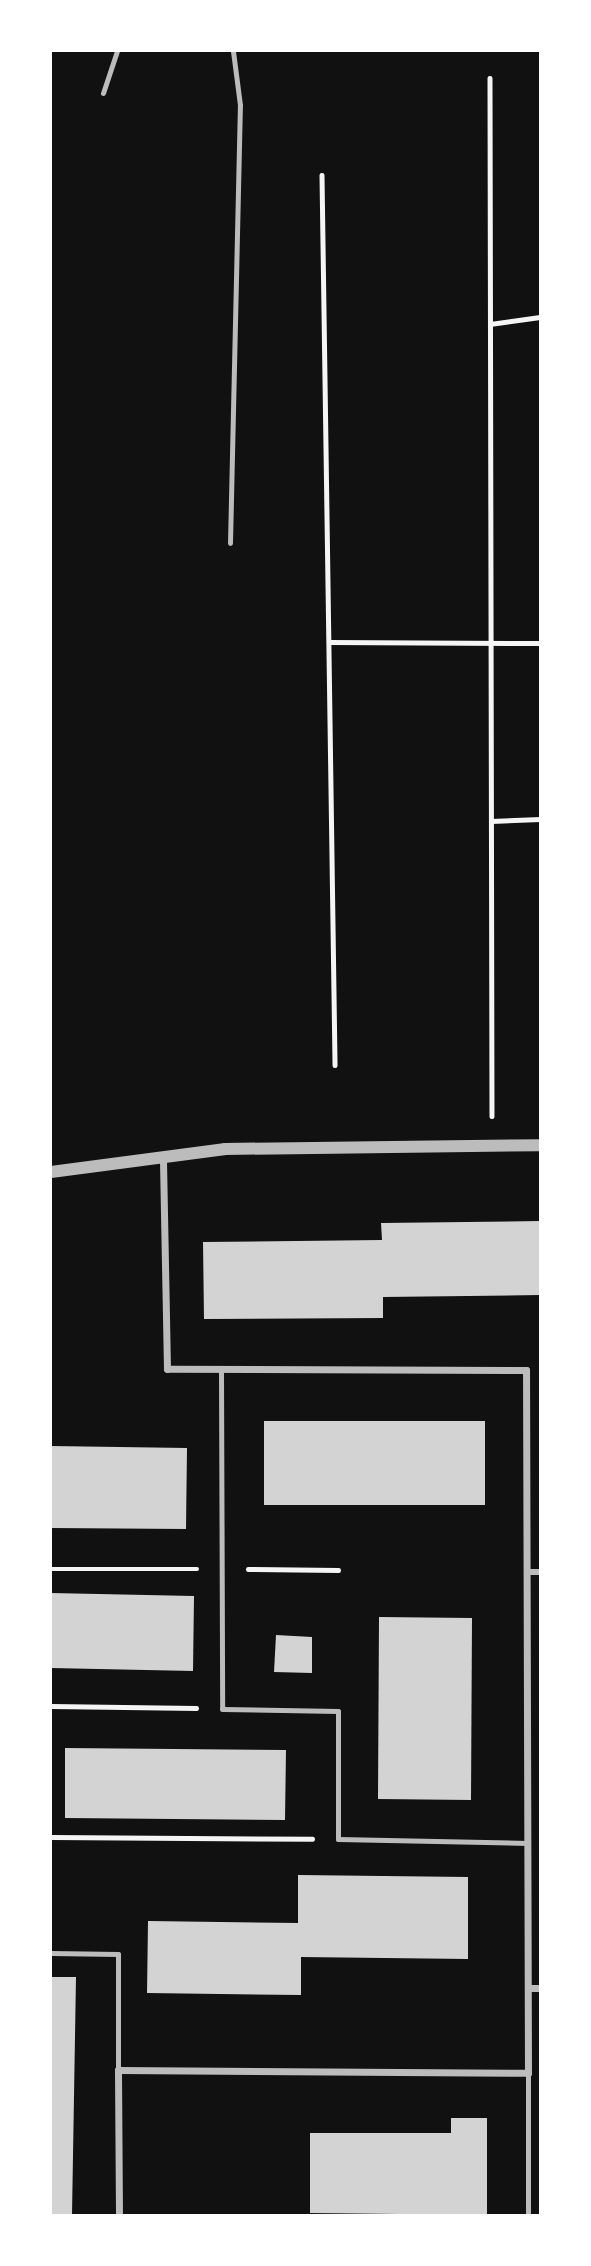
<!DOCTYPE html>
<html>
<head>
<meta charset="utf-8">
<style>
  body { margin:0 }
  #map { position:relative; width:591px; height:2266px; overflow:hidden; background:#111; font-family:"Public Sans",sans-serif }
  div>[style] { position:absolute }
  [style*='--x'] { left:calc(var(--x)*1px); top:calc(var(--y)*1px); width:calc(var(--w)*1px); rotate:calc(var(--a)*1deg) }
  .building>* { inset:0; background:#d3d3d3 }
  .path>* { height:4.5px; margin:-2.25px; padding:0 2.25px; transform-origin:2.25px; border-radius:2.25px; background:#f5f5f5 }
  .service>* { height:5px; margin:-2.5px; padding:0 2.5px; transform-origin:2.5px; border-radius:2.5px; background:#bcbcbc }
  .pedestrian>* { height:6px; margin:-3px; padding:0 3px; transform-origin:3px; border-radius:3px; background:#bcbcbc }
  .minor>* { height:7px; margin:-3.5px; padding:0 3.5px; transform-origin:3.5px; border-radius:3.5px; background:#bcbcbc }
  .tertiary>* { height:12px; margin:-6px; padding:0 6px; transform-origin:6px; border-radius:6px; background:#bcbcbc }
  span { translate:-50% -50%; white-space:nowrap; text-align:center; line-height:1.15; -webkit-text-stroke:5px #fff; paint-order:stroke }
  .frame { position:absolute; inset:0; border:52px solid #fff; pointer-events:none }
</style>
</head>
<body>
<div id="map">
  <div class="building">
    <div style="clip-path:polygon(540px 1221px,540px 1295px,383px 1297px,383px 1318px,204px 1319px,203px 1242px,382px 1240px,381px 1223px)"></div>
    <div style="clip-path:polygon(264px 1421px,485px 1421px,485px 1505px,264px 1505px)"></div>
    <div style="clip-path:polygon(51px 1446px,187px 1448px,186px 1529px,51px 1528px)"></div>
    <div style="clip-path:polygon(51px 1593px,194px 1596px,193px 1671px,51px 1668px)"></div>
    <div style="clip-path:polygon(379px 1617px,472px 1618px,471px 1800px,378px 1799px)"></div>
    <div style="clip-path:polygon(276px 1635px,312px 1637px,312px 1673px,274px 1672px)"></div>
    <div style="clip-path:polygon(65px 1748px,286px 1750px,285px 1820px,65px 1818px)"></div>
    <div style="clip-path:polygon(298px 1875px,468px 1877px,468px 1959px,301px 1957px,301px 1995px,147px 1993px,148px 1921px,298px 1923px)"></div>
    <div style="clip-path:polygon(51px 1977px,76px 1977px,72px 2215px,51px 2215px)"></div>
    <div style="clip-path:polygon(451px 2118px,487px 2118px,487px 2215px,310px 2213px,310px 2133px,451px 2133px)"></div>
  </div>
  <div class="path">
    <div style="--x:490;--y:78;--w:1038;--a:89.89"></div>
    <div style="--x:322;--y:175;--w:890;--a:89.16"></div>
    <div style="--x:490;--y:324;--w:50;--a:-8"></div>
    <div style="--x:329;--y:642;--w:211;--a:0.3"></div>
    <div style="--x:491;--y:821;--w:49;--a:-2.3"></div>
    <div style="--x:51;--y:1569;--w:146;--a:0"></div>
    <div style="--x:248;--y:1569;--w:90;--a:0.6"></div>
    <div style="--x:51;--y:1706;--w:145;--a:0.8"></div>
    <div style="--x:51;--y:1837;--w:261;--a:0.4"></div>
  </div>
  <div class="service">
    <div style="--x:103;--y:93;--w:44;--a:-71.6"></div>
    <div style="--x:230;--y:543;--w:438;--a:-88.7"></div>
    <div style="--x:240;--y:105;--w:54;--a:-97.4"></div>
    <div style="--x:221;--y:1371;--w:338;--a:89.8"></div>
    <div style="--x:222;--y:1709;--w:116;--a:1"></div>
    <div style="--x:338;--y:1711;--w:128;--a:90"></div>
    <div style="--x:338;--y:1839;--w:190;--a:1.2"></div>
    <div style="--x:51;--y:1953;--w:67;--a:0.9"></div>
    <div style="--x:118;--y:1954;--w:116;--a:90"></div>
    <div style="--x:528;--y:2073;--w:142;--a:90"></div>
  </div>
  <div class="pedestrian">
    <div style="--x:528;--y:1572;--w:12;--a:0"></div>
  </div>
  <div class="minor">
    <div style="--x:528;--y:1988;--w:12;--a:0"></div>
    <div style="--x:119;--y:2215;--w:145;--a:-90.4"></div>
    <div style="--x:118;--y:2070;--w:410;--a:0.4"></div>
    <div style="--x:528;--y:2073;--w:703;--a:-90.16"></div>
    <div style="--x:526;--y:1370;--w:359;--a:-179.8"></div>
    <div style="--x:167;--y:1369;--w:213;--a:-91.1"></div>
  </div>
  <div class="tertiary">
    <div style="--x:51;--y:1172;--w:176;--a:-7.5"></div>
    <div style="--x:225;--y:1149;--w:315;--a:-0.7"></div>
  </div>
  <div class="frame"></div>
</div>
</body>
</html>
